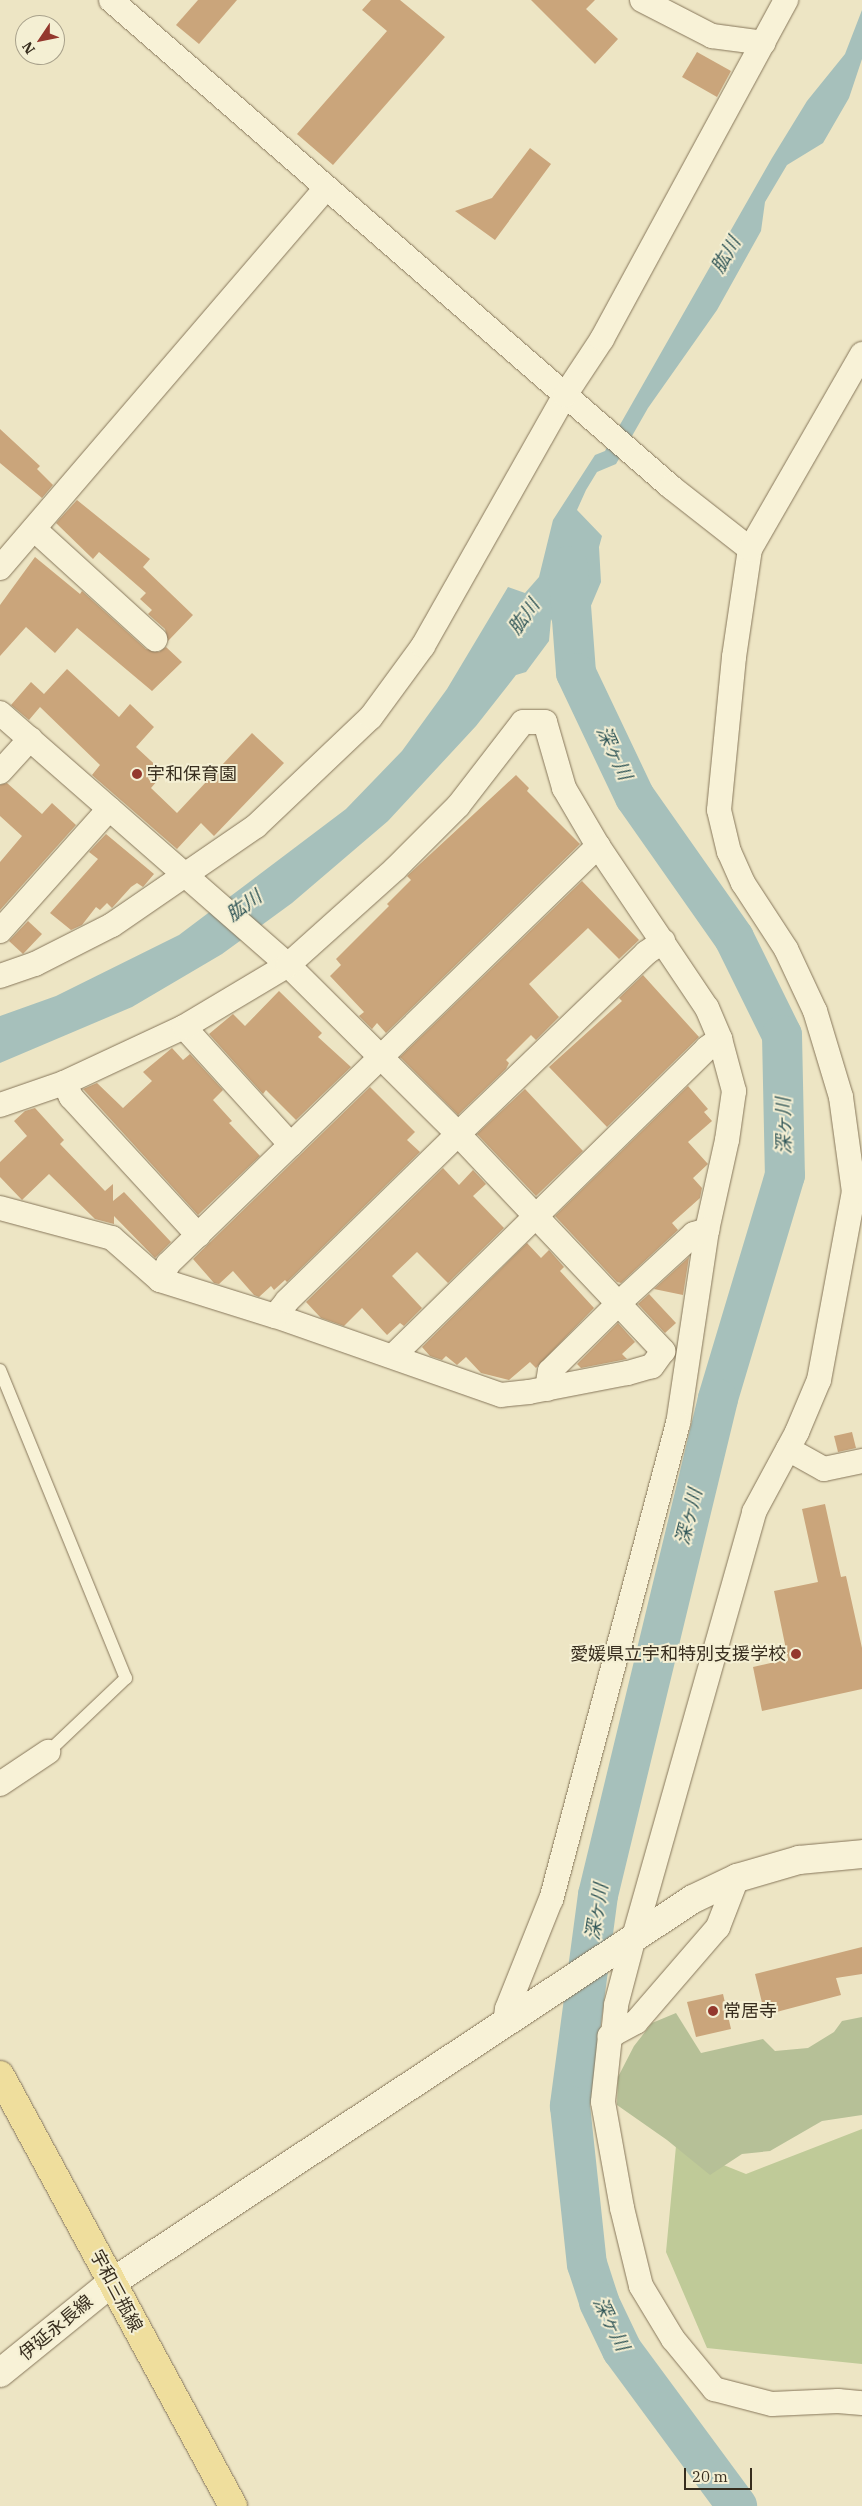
<!DOCTYPE html>
<html>
<head>
<meta charset="utf-8">
<style>
  body { margin:0 }
  #map { position:relative; width:862px; height:2506px; overflow:hidden; background:#ede5c4; font-family:"IBM Plex Serif","Noto Sans JP",serif }
  div>[style] { position:absolute }
  [style*='--x'] { left:calc(var(--x)*1px); top:calc(var(--y)*1px); width:calc(var(--w)*1px); rotate:calc(var(--a)*1deg) }
  .green>* { inset:0; background:#bfca98 }
  .cemetery>* { inset:0; background:#b6c097 }
  .water>* { inset:0; background:#a6c0bb }
  .river>* { height:40px; margin:-20px; padding:0 20px; transform-origin:20px; border-radius:20px; background:#a6c0bb }
  .building>* { inset:0; background:#caa57b }
  .roads { filter:drop-shadow(0 0 1px #87775b) drop-shadow(0 0 1px #87775b) }
  .lane>* { height:12px; margin:-6px; padding:0 6px; transform-origin:6px; border-radius:6px; background:#f8f2d7 }
  .street>* { height:24px; margin:-12px; padding:0 12px; transform-origin:12px; border-radius:12px; background:#f8f2d7 }
  .secondary>* { height:28px; margin:-14px; padding:0 14px; transform-origin:14px; border-radius:14px; background:#f8f2d7 }
  .primary>* { height:28px; margin:-14px; padding:0 14px; transform-origin:14px; border-radius:14px; background:#efde9d }
  .dots>* { width:14px; height:14px; translate:-50% -50%; box-sizing:border-box; border:2px solid #f4efd3; border-radius:50% }
  span { translate:-50% -50%; white-space:nowrap; text-align:center; line-height:1.15; -webkit-text-stroke:4px #f4efd3; paint-order:stroke }
  .poi-label { font-size:18px; color:#372d1e }
  .left { translate:0 -50%; text-align:left }
  .right { translate:-100% -50%; text-align:right }
  .street-label { font-size:18px; color:#372d1e }
  .water-label { font-size:19px; color:#2e5456; font-style:italic }
  .north { position:absolute; left:15px; top:15px; width:50px; height:50px; box-sizing:border-box; background:#f4efd3; border:1px solid #a8a18b; border-radius:50%; rotate:236deg; font-size:14px; font-weight:700; line-height:20px; text-align:center; color:#372d1e }
  .north::after { content:''; display:block; margin:auto; width:18px; height:22px; background:#94382d; clip-path:polygon(50% 0,100% 100%,50% 72%,0 100%) }
  .scale { position:absolute; left:684px; top:2468px; width:68px; height:22px; box-sizing:border-box; border:2px solid #372d1e; border-top:0; padding-left:6px; font-size:15px; line-height:18px; white-space:nowrap; color:#372d1e; -webkit-text-stroke:4px #f4efd3; paint-order:stroke }
</style>
</head>
<body>
<div id="map">
  <div class="green">
    <div style="clip-path:polygon(862px 2129px,862px 2364px,707px 2348px,666px 2252px,676px 2146px,746px 2174px)"></div>
  </div>
  <div class="cemetery">
    <div style="clip-path:polygon(676px 2013px,701px 2053px,763px 2039px,775px 2051px,808px 2048px,834px 2032px,842px 2021px,862px 2017px,862px 2115px,822px 2121px,770px 2151px,742px 2154px,710px 2175px,667px 2140px,617px 2105px,618px 2077px,634px 2046px,652px 2023px)"></div>
  </div>
  <div class="water">
    <div style="clip-path:polygon(862px 10px,862px 59px,849px 98px,823px 143px,787px 165px,765px 202px,761px 231px,717px 310px,648px 408px,616px 464px,597px 472px,586px 490px,577px 510px,602px 536px,599px 547px,601px 582px,590px 608px,556px 631px,551px 619px,549px 641px,526px 672px,516px 675px,476px 726px,388px 821px,292px 903px,222px 954px,132px 1007px,0 1063px,0 1016px,56px 996px,179px 935px,346px 809px,402px 751px,447px 689px,508px 587px,525px 593px,539px 577px,553px 520px,595px 455px,605px 451px,772px 158px,807px 101px,845px 54px)"></div>
  </div>
  <div class="river">
    <div style="--x:568;--y:566;--w:107;--a:85.7"></div>
    <div style="--x:576;--y:673;--w:137;--a:64.6"></div>
    <div style="--x:635;--y:797;--w:172;--a:54.9"></div>
    <div style="--x:734;--y:938;--w:108;--a:63.7"></div>
    <div style="--x:782;--y:1035;--w:140;--a:88.8"></div>
    <div style="--x:785;--y:1175;--w:234;--a:106.7"></div>
    <div style="--x:718;--y:1399;--w:510;--a:103.6"></div>
    <div style="--x:598;--y:1895;--w:213;--a:97.6"></div>
    <div style="--x:570;--y:2106;--w:159;--a:83.9"></div>
    <div style="--x:587;--y:2264;--w:40;--a:72"></div>
    <div style="--x:599;--y:2302;--w:53;--a:64.4"></div>
    <div style="--x:622;--y:2350;--w:194;--a:53.6"></div>
  </div>
  <div class="building">
    <div style="clip-path:polygon(198px 0,237px 0,199px 44px,176px 25px)"></div>
    <div style="clip-path:polygon(371px 0,400px 0,445px 37px,333px 165px,297px 134px,387px 31px,362px 10px)"></div>
    <div style="clip-path:polygon(531px 0,595px 0,586px 9px,618px 39px,595px 64px)"></div>
    <div style="clip-path:polygon(697px 52px,731px 71px,717px 97px,682px 77px)"></div>
    <div style="clip-path:polygon(530px 148px,551px 164px,495px 240px,455px 211px,492px 198px)"></div>
    <div style="clip-path:polygon(0 429px,40px 466px,37px 469px,53px 485px,42px 498px,0 463px)"></div>
    <div style="clip-path:polygon(77px 500px,150px 559px,143px 567px,193px 615px,168px 641px,165px 629px,148px 614px,152px 610px,140px 599px,146px 593px,99px 552px,93px 559px,56px 523px)"></div>
    <div style="clip-path:polygon(35px 557px,80px 594px,82px 591px,146px 649px,159px 652px,166px 647px,182px 662px,152px 691px,77px 628px,55px 653px,26px 627px,0 656px,0 605px)"></div>
    <div style="clip-path:polygon(67px 669px,119px 717px,130px 704px,154px 727px,136px 747px,164px 773px,151px 788px,177px 813px,252px 733px,284px 763px,214px 836px,201px 823px,177px 849px,92px 775px,100px 765px,40px 707px,29px 720px,11px 705px,31px 682px,44px 694px)"></div>
    <div style="clip-path:polygon(516px 775px,529px 788px,527px 791px,580px 844px,386px 1033px,377px 1023px,372px 1029px,359px 1016px,364px 1012px,330px 976px,341px 965px,336px 959px,389px 906px,387px 904px,411px 880px,407px 876px)"></div>
    <div style="clip-path:polygon(7px 783px,42px 814px,52px 803px,76px 825px,0 910px,0 862px,22px 836px,0 816px,0 785px)"></div>
    <div style="clip-path:polygon(106px 834px,154px 874px,143px 887px,137px 883px,131px 887px,112px 908px,107px 903px,100px 910px,96px 907px,82px 925px,71px 930px,50px 913px,98px 859px,89px 852px)"></div>
    <div style="clip-path:polygon(582px 881px,639px 940px,619px 959px,588px 928px,529px 984px,559px 1017px,536px 1040px,531px 1035px,506px 1060px,509px 1063px,506px 1069px,458px 1115px,400px 1057px)"></div>
    <div style="clip-path:polygon(28px 921px,42px 934px,23px 954px,9px 941px)"></div>
    <div style="clip-path:polygon(643px 975px,699px 1037px,607px 1127px,549px 1067px,622px 1001px,619px 998px)"></div>
    <div style="clip-path:polygon(279px 991px,322px 1033px,318px 1037px,351px 1067px,296px 1120px,266px 1090px,263px 1094px,209px 1034px,233px 1014px,245px 1026px)"></div>
    <div style="clip-path:polygon(172px 1048px,183px 1060px,190px 1054px,223px 1090px,213px 1100px,232px 1121px,229px 1123px,260px 1156px,198px 1215px,83px 1089px,97px 1083px,123px 1108px,152px 1081px,143px 1072px)"></div>
    <div style="clip-path:polygon(688px 1086px,708px 1109px,704px 1112px,712px 1121px,688px 1142px,708px 1164px,693px 1178px,702px 1188px,700px 1198px,672px 1223px,678px 1230px,621px 1283px,617px 1282px,555px 1216px)"></div>
    <div style="clip-path:polygon(370px 1087px,415px 1132px,407px 1140px,420px 1152px,287px 1282px,285px 1280px,274px 1290px,271px 1286px,259px 1297px,254px 1295px,233px 1271px,219px 1284px,214px 1283px,193px 1259px)"></div>
    <div style="clip-path:polygon(525px 1089px,583px 1151px,536px 1196px,477px 1134px)"></div>
    <div style="clip-path:polygon(35px 1108px,64px 1140px,60px 1144px,105px 1191px,113px 1184px,113px 1201px,124px 1192px,171px 1242px,155px 1258px,114px 1216px,114px 1224px,95px 1219px,49px 1174px,22px 1200px,0 1177px,0 1162px,27px 1136px,14px 1121px,25px 1111px)"></div>
    <div style="clip-path:polygon(443px 1168px,459px 1185px,473px 1170px,486px 1184px,473px 1196px,504px 1228px,448px 1283px,417px 1252px,392px 1276px,422px 1308px,404px 1326px,400px 1323px,387px 1335px,362px 1308px,344px 1326px,321px 1318px,306px 1302px)"></div>
    <div style="clip-path:polygon(527px 1243px,541px 1258px,549px 1250px,564px 1267px,560px 1271px,594px 1308px,536px 1368px,530px 1362px,509px 1380px,481px 1373px,466px 1357px,457px 1365px,446px 1356px,442px 1360px,430px 1356px,422px 1347px)"></div>
    <div style="clip-path:polygon(689px 1257px,683px 1295px,654px 1289px)"></div>
    <div style="clip-path:polygon(649px 1294px,676px 1323px,665px 1333px,638px 1304px)"></div>
    <div style="clip-path:polygon(618px 1323px,635px 1342px,622px 1354px,627px 1359px,581px 1368px,577px 1364px)"></div>
    <div style="clip-path:polygon(852px 1432px,856px 1448px,838px 1452px,834px 1436px)"></div>
    <div style="clip-path:polygon(825px 1504px,841px 1577px,846px 1576px,862px 1648px,862px 1689px,762px 1711px,753px 1667px,788px 1659px,774px 1591px,818px 1582px,802px 1509px)"></div>
    <div style="clip-path:polygon(862px 1947px,862px 1974px,836px 1978px,841px 1995px,765px 2015px,755px 1974px)"></div>
    <div style="clip-path:polygon(723px 1994px,731px 2029px,696px 2037px,687px 2002px)"></div>
  </div>
  <div class="roads">
    <div class="lane">
      <div style="--x:0;--y:1370;--w:333;--a:67.8"></div>
      <div style="--x:126;--y:1678;--w:108;--a:136.5"></div>
    </div>
    <div class="street">
      <div style="--x:111;--y:0;--w:742;--a:41.01"></div>
      <div style="--x:671;--y:487;--w:100;--a:38.1"></div>
      <div style="--x:642;--y:0;--w:79;--a:27.2"></div>
      <div style="--x:712;--y:36;--w:52;--a:7.7"></div>
      <div style="--x:34;--y:529;--w:164;--a:42.3"></div>
      <div style="--x:0;--y:568;--w:501;--a:-49.37"></div>
      <div style="--x:0;--y:713;--w:383;--a:41.2"></div>
      <div style="--x:288;--y:965;--w:240;--a:44.8"></div>
      <div style="--x:458;--y:1134;--w:299;--a:46.6"></div>
      <div style="--x:663;--y:1351;--w:19;--a:126"></div>
      <div style="--x:652;--y:1366;--w:26;--a:164"></div>
      <div style="--x:627;--y:1373;--w:100;--a:169"></div>
      <div style="--x:529;--y:1392;--w:28;--a:174"></div>
      <div style="--x:501;--y:1395;--w:239;--a:-160.7"></div>
      <div style="--x:0;--y:772;--w:45;--a:-47.7"></div>
      <div style="--x:0;--y:931;--w:164;--a:-48.2"></div>
      <div style="--x:0;--y:976;--w:37;--a:-19"></div>
      <div style="--x:35;--y:964;--w:86;--a:-26.9"></div>
      <div style="--x:112;--y:925;--w:175;--a:-34.5"></div>
      <div style="--x:256;--y:826;--w:158;--a:-43.5"></div>
      <div style="--x:371;--y:717;--w:88;--a:-53.8"></div>
      <div style="--x:423;--y:646;--w:288;--a:-60.5"></div>
      <div style="--x:565;--y:395;--w:67;--a:-56.5"></div>
      <div style="--x:602;--y:339;--w:386;--a:-61.5"></div>
      <div style="--x:184;--y:1027;--w:159;--a:47.8"></div>
      <div style="--x:64;--y:1083;--w:16;--a:63"></div>
      <div style="--x:71;--y:1097;--w:188;--a:47.4"></div>
      <div style="--x:0;--y:1105;--w:68;--a:-19"></div>
      <div style="--x:64;--y:1083;--w:132;--a:-25"></div>
      <div style="--x:184;--y:1027;--w:121;--a:-30.8"></div>
      <div style="--x:288;--y:965;--w:144;--a:-41.9"></div>
      <div style="--x:395;--y:869;--w:89;--a:-45"></div>
      <div style="--x:458;--y:806;--w:106;--a:-52.3"></div>
      <div style="--x:523;--y:722;--w:22;--a:0"></div>
      <div style="--x:545;--y:722;--w:69;--a:73.9"></div>
      <div style="--x:564;--y:788;--w:67;--a:59.6"></div>
      <div style="--x:598;--y:846;--w:195;--a:56.1"></div>
      <div style="--x:707;--y:1008;--w:34;--a:67"></div>
      <div style="--x:720;--y:1039;--w:54;--a:74.9"></div>
      <div style="--x:734;--y:1091;--w:49;--a:98.1"></div>
      <div style="--x:727;--y:1140;--w:92;--a:102.5"></div>
      <div style="--x:707;--y:1230;--w:195;--a:98.5"></div>
      <div style="--x:678;--y:1423;--w:493;--a:104.9"></div>
      <div style="--x:551;--y:1899;--w:118;--a:111.8"></div>
      <div style="--x:507;--y:2009;--w:14;--a:98"></div>
      <div style="--x:0;--y:1208;--w:116;--a:15"></div>
      <div style="--x:112;--y:1238;--w:64;--a:41.2"></div>
      <div style="--x:160;--y:1280;--w:121;--a:17.4"></div>
      <div style="--x:275;--y:1316;--w:19;--a:-51"></div>
      <div style="--x:287;--y:1301;--w:239;--a:-44.3"></div>
      <div style="--x:458;--y:1134;--w:261;--a:-43.9"></div>
      <div style="--x:646;--y:953;--w:21;--a:-35"></div>
      <div style="--x:160;--y:1280;--w:18;--a:-63"></div>
      <div style="--x:168;--y:1264;--w:600;--a:-44.19"></div>
      <div style="--x:393;--y:1356;--w:440;--a:-44.4"></div>
      <div style="--x:707;--y:1048;--w:16;--a:-35"></div>
      <div style="--x:547;--y:1389;--w:18;--a:-81"></div>
      <div style="--x:550;--y:1371;--w:98;--a:-44.6"></div>
      <div style="--x:620;--y:1302;--w:100;--a:-42.6"></div>
      <div style="--x:694;--y:1234;--w:14;--a:-17"></div>
      <div style="--x:788;--y:1449;--w:41;--a:29.1"></div>
      <div style="--x:824;--y:1469;--w:39;--a:-12"></div>
      <div style="--x:0;--y:1784;--w:58;--a:-33.7"></div>
      <div style="--x:737;--y:1878;--w:53;--a:111.2"></div>
      <div style="--x:718;--y:1927;--w:125;--a:130.8"></div>
      <div style="--x:636;--y:2022;--w:30;--a:152"></div>
      <div style="--x:610;--y:2036;--w:66;--a:96.1"></div>
      <div style="--x:603;--y:2102;--w:108;--a:79.8"></div>
      <div style="--x:622;--y:2208;--w:80;--a:76.3"></div>
      <div style="--x:641;--y:2286;--w:62;--a:58.9"></div>
      <div style="--x:673;--y:2339;--w:65;--a:50.6"></div>
      <div style="--x:714;--y:2389;--w:60;--a:14.5"></div>
      <div style="--x:772;--y:2404;--w:66;--a:-2.6"></div>
      <div style="--x:838;--y:2401;--w:24;--a:5"></div>
      <div style="--x:613;--y:2035;--w:30;--a:-84"></div>
      <div style="--x:616;--y:2005;--w:70;--a:-75.2"></div>
      <div style="--x:634;--y:1937;--w:442;--a:-74.2"></div>
      <div style="--x:754;--y:1512;--w:91;--a:-61.7"></div>
      <div style="--x:797;--y:1432;--w:56;--a:-67.1"></div>
      <div style="--x:819;--y:1380;--w:191;--a:-79.5"></div>
      <div style="--x:854;--y:1192;--w:96;--a:-97.8"></div>
      <div style="--x:841;--y:1097;--w:90;--a:-106.8"></div>
      <div style="--x:815;--y:1011;--w:68;--a:-115.1"></div>
      <div style="--x:786;--y:949;--w:79;--a:-123.1"></div>
      <div style="--x:743;--y:883;--w:34;--a:-114"></div>
      <div style="--x:729;--y:852;--w:43;--a:-103.4"></div>
      <div style="--x:719;--y:810;--w:154;--a:-84.4"></div>
      <div style="--x:734;--y:657;--w:109;--a:-81.6"></div>
      <div style="--x:750;--y:549;--w:225;--a:-60.1"></div>
    </div>
    <div class="secondary">
      <div style="--x:0;--y:2373;--w:143;--a:-39"></div>
      <div style="--x:111;--y:2283;--w:697;--a:-33.42"></div>
      <div style="--x:693;--y:1899;--w:49;--a:-25.5"></div>
      <div style="--x:737;--y:1878;--w:65;--a:-16.2"></div>
      <div style="--x:799;--y:1860;--w:63;--a:-5.4"></div>
    </div>
    <div class="primary">
      <div style="--x:0;--y:2075;--w:490;--a:61.6"></div>
    </div>
  </div>
  <div class="dots">
    <div style="left:137px;top:774px;background:#94382d"></div>
    <div style="left:796px;top:1654px;background:#94382d"></div>
    <div style="left:713px;top:2011px;background:#94382d"></div>
  </div>
  <div class="poi-label">
    <span class="left" style="left:147px;top:774px">宇和保育園</span>
    <span class="right" style="left:786px;top:1654px">愛媛県立宇和特別支援学校</span>
    <span class="left" style="left:723px;top:2011px">常居寺</span>
  </div>
  <div class="street-label">
    <span style="left:116px;top:2291px;rotate:62deg">宇和三瓶線</span>
    <span style="left:56px;top:2328px;rotate:-40deg">伊延永長線</span>
  </div>
  <div class="water-label">
    <span style="left:726px;top:255px;rotate:-60deg">肱川</span>
    <span style="left:524px;top:617px;rotate:-54deg">肱川</span>
    <span style="left:614px;top:753px;rotate:65deg">深ヶ川</span>
    <span style="left:244px;top:906px;rotate:-36deg">肱川</span>
    <span style="left:784px;top:1126px;rotate:-91deg">深ヶ川</span>
    <span style="left:689px;top:1517px;rotate:-76deg">深ヶ川</span>
    <span style="left:597px;top:1912px;rotate:-81deg">深ヶ川</span>
    <span style="left:611px;top:2324px;rotate:64deg">深ヶ川</span>
  </div>
  <div class="north">N</div>
  <div class="scale">20 m</div>
</div>
</body>
</html>
